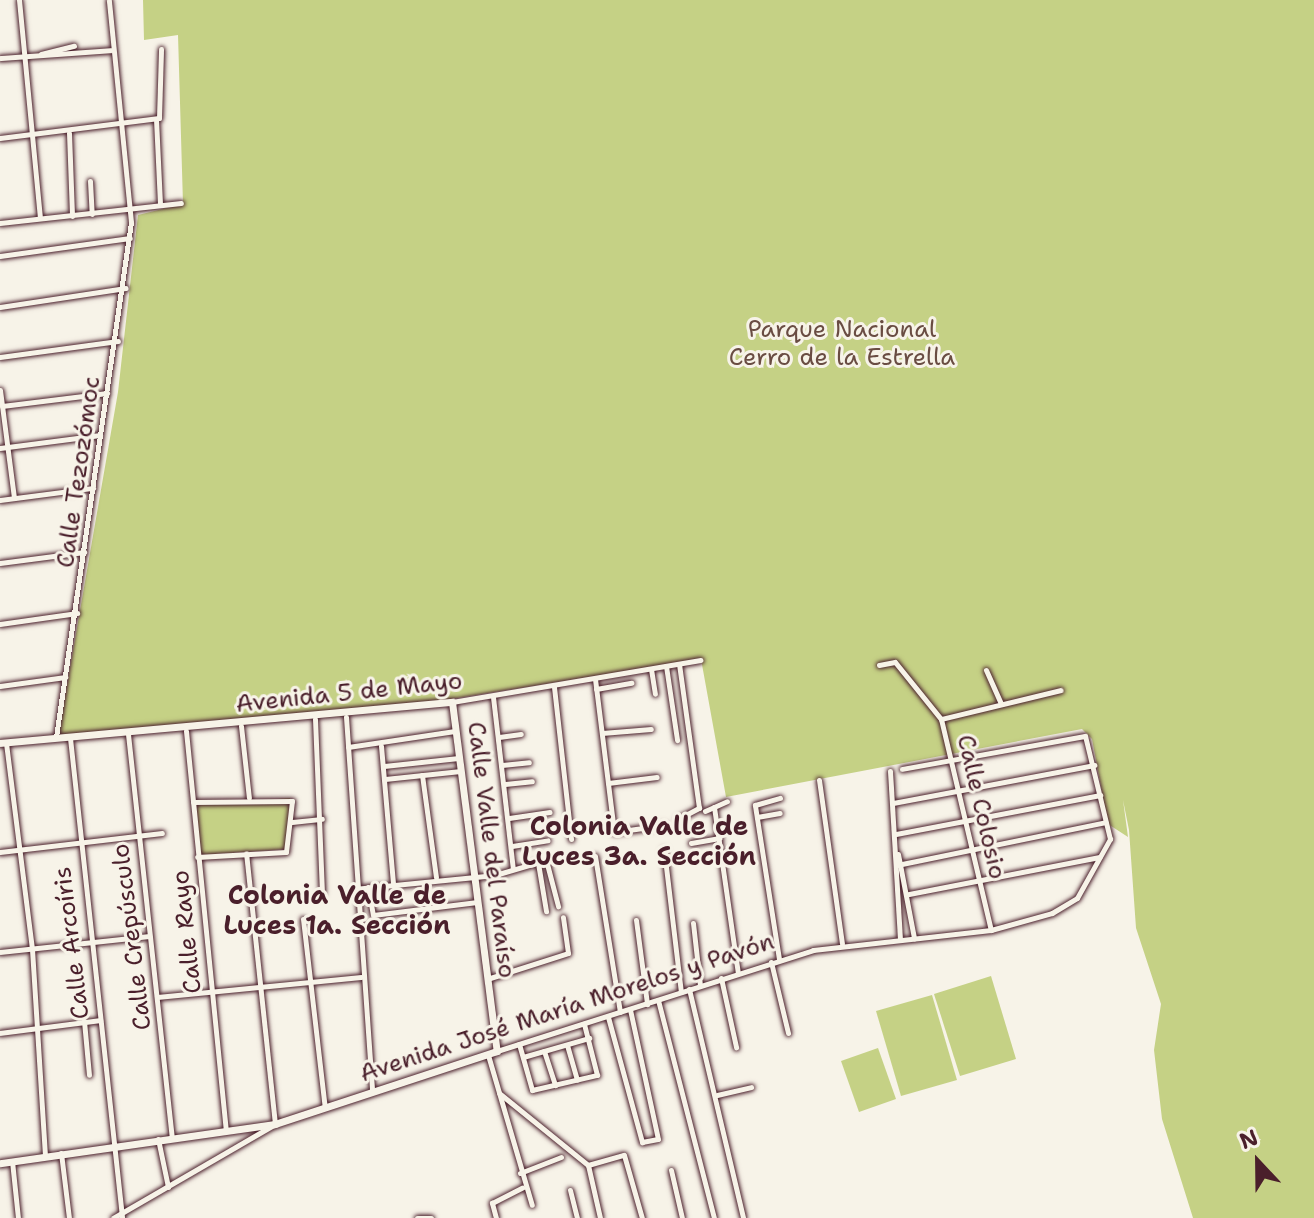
<!DOCTYPE html>
<html>
<head>
<meta charset="utf-8">
<style>
  body { margin:0 }
  #map { position:relative; width:1314px; height:1218px; overflow:hidden; background:#f7f3e8; font-family:"Shantell Sans",sans-serif }
  div>[style] { position:absolute }
  [style*='--x'] { left:calc(var(--x)*1px); top:calc(var(--y)*1px); width:calc(var(--w)*1px); rotate:calc(var(--a)*1deg) }
  .green>* { inset:0; background:#c5d185 }
  .roads { filter:drop-shadow(0 0 2px #4a1f2b) drop-shadow(0 0 2px #4a1f2b) }
  .street>* { height:5px; margin:-2.5px; padding:0 2.5px; transform-origin:2.5px; border-radius:2.5px; background:#f7f3e8 }
  .secondary>* { height:7px; margin:-3.5px; padding:0 3.5px; transform-origin:3.5px; border-radius:3.5px; background:#f7f3e8 }
  span { translate:-50% -50%; white-space:nowrap; text-align:center; line-height:1.15; -webkit-text-stroke:6px #f7f3e8; paint-order:stroke }
  .park-label { font-size:24px; color:#694c42 }
  .street-label { font-size:24px; color:#4a1f2b }
  .neighbourhood-label { font-size:26px; color:#4a1f2b; font-weight:700 }
  .north { position:absolute; left:1218px; top:1122px; width:80px; height:80px; -webkit-text-stroke:6px #f7f3e8; paint-order:stroke; rotate:338deg; font-size:22px; font-weight:700; line-height:32px; text-align:center; color:#4a1f2b }
  .north::after { content:''; display:block; margin:auto; width:28px; height:36px; background:#4a1f2b; clip-path:polygon(50% 0,100% 100%,50% 72%,0 100%) }
</style>
</head>
<body>
<div id="map">
  <div class="green">
    <div style="clip-path:polygon(143px 0,1314px 0,1314px 1218px,1193px 1218px,1162px 1119px,1154px 1050px,1161px 1004px,1136px 928px,1129px 830px,1123px 800px,1128px 837px,1108px 824px,1092px 739px,1082px 729px,726px 797px,701px 659px,345px 716px,58px 737px,118px 392px,138px 215px,183px 204px,178px 35px,144px 40px)"></div>
    <div style="clip-path:polygon(290px 798px,288px 849px,199px 855px,195px 805px)"></div>
    <div style="clip-path:polygon(991px 976px,1016px 1059px,960px 1076px,934px 994px)"></div>
    <div style="clip-path:polygon(932px 995px,957px 1080px,901px 1096px,876px 1011px)"></div>
    <div style="clip-path:polygon(878px 1048px,896px 1099px,859px 1112px,841px 1061px)"></div>
  </div>
  <div class="roads">
    <div class="street">
      <div style="--x:19;--y:0;--w:219;--a:84.5"></div>
      <div style="--x:41;--y:54;--w:34;--a:-14"></div>
      <div style="--x:0;--y:58;--w:111;--a:-4.1"></div>
      <div style="--x:156;--y:119;--w:86;--a:87.3"></div>
      <div style="--x:69;--y:133;--w:83;--a:87.9"></div>
      <div style="--x:0;--y:138;--w:160;--a:-7.2"></div>
      <div style="--x:159;--y:118;--w:69;--a:-88.3"></div>
      <div style="--x:90;--y:181;--w:33;--a:87"></div>
      <div style="--x:0;--y:223;--w:182;--a:-6.3"></div>
      <div style="--x:0;--y:256;--w:131;--a:-7.9"></div>
      <div style="--x:0;--y:307;--w:127;--a:-8.6"></div>
      <div style="--x:0;--y:357;--w:119;--a:-7.7"></div>
      <div style="--x:0;--y:390;--w:109;--a:82.6"></div>
      <div style="--x:2;--y:406;--w:106;--a:-7.1"></div>
      <div style="--x:0;--y:448;--w:101;--a:-7.4"></div>
      <div style="--x:0;--y:500;--w:94;--a:-7.4"></div>
      <div style="--x:0;--y:563;--w:85;--a:-7.5"></div>
      <div style="--x:0;--y:624;--w:78;--a:-8.1"></div>
      <div style="--x:879;--y:665;--w:16;--a:-11"></div>
      <div style="--x:895;--y:662;--w:73;--a:51.1"></div>
      <div style="--x:941;--y:719;--w:217;--a:76.7"></div>
      <div style="--x:666;--y:666;--w:75;--a:81.5"></div>
      <div style="--x:651;--y:669;--w:25;--a:81"></div>
      <div style="--x:986;--y:670;--w:36;--a:66"></div>
      <div style="--x:595;--y:679;--w:154;--a:82.9"></div>
      <div style="--x:614;--y:832;--w:51;--a:-7.8"></div>
      <div style="--x:0;--y:686;--w:66;--a:-7.9"></div>
      <div style="--x:554;--y:687;--w:153;--a:83.6"></div>
      <div style="--x:596;--y:689;--w:36;--a:-10"></div>
      <div style="--x:493;--y:697;--w:173;--a:83.4"></div>
      <div style="--x:452;--y:702;--w:252;--a:-9.6"></div>
      <div style="--x:346;--y:717;--w:375;--a:86"></div>
      <div style="--x:315;--y:719;--w:174;--a:87.7"></div>
      <div style="--x:941;--y:719;--w:123;--a:-13.6"></div>
      <div style="--x:241;--y:726;--w:72;--a:83.7"></div>
      <div style="--x:186;--y:731;--w:400;--a:84.3"></div>
      <div style="--x:602;--y:733;--w:49;--a:-4.7"></div>
      <div style="--x:128;--y:734;--w:404;--a:83.8"></div>
      <div style="--x:56;--y:737;--w:520;--a:-81.71"></div>
      <div style="--x:131;--y:222;--w:223;--a:-95.7"></div>
      <div style="--x:499;--y:737;--w:22;--a:-8"></div>
      <div style="--x:70;--y:738;--w:483;--a:83.8"></div>
      <div style="--x:6;--y:743;--w:208;--a:82.8"></div>
      <div style="--x:32;--y:949;--w:205;--a:86.4"></div>
      <div style="--x:381;--y:746;--w:138;--a:85"></div>
      <div style="--x:348;--y:747;--w:108;--a:-8.5"></div>
      <div style="--x:502;--y:765;--w:27;--a:-6"></div>
      <div style="--x:384;--y:766;--w:75;--a:-6.1"></div>
      <div style="--x:890;--y:771;--w:168;--a:86.6"></div>
      <div style="--x:422;--y:775;--w:103;--a:82.2"></div>
      <div style="--x:385;--y:779;--w:76;--a:-6"></div>
      <div style="--x:819;--y:780;--w:165;--a:82"></div>
      <div style="--x:608;--y:783;--w:49;--a:-7"></div>
      <div style="--x:505;--y:784;--w:27;--a:-6"></div>
      <div style="--x:193;--y:802;--w:99;--a:-0.6"></div>
      <div style="--x:292;--y:801;--w:51;--a:96.7"></div>
      <div style="--x:286;--y:852;--w:89;--a:176.8"></div>
      <div style="--x:893;--y:803;--w:205;--a:-10.7"></div>
      <div style="--x:714;--y:807;--w:168;--a:81.8"></div>
      <div style="--x:705;--y:811;--w:24;--a:-24"></div>
      <div style="--x:757;--y:817;--w:23;--a:-10"></div>
      <div style="--x:509;--y:818;--w:41;--a:-8.3"></div>
      <div style="--x:678;--y:819;--w:24;--a:-28"></div>
      <div style="--x:699;--y:808;--w:145;--a:-97.9"></div>
      <div style="--x:292;--y:822;--w:30;--a:-6"></div>
      <div style="--x:896;--y:834;--w:208;--a:-10.8"></div>
      <div style="--x:691;--y:843;--w:29;--a:-10"></div>
      <div style="--x:512;--y:846;--w:36;--a:-9"></div>
      <div style="--x:664;--y:850;--w:143;--a:83.2"></div>
      <div style="--x:0;--y:852;--w:163;--a:-6.7"></div>
      <div style="--x:898;--y:854;--w:86;--a:79.2"></div>
      <div style="--x:595;--y:856;--w:158;--a:80.9"></div>
      <div style="--x:538;--y:863;--w:49;--a:80.5"></div>
      <div style="--x:897;--y:865;--w:213;--a:-11.6"></div>
      <div style="--x:368;--y:887;--w:28;--a:80"></div>
      <div style="--x:373;--y:915;--w:105;--a:-7.1"></div>
      <div style="--x:354;--y:889;--w:142;--a:-5.7"></div>
      <div style="--x:495;--y:875;--w:53;--a:-16.4"></div>
      <div style="--x:546;--y:860;--w:48;--a:75.4"></div>
      <div style="--x:909;--y:894;--w:194;--a:-11"></div>
      <div style="--x:303;--y:919;--w:190;--a:83.4"></div>
      <div style="--x:636;--y:920;--w:85;--a:82.5"></div>
      <div style="--x:693;--y:923;--w:62;--a:83.6"></div>
      <div style="--x:0;--y:952;--w:150;--a:-6.1"></div>
      <div style="--x:779;--y:959;--w:156;--a:-98.9"></div>
      <div style="--x:755;--y:805;--w:26;--a:-16"></div>
      <div style="--x:771;--y:962;--w:73;--a:76.5"></div>
      <div style="--x:721;--y:978;--w:71;--a:77.7"></div>
      <div style="--x:487;--y:979;--w:85;--a:-17.8"></div>
      <div style="--x:568;--y:953;--w:36;--a:-98"></div>
      <div style="--x:689;--y:989;--w:235;--a:76.7"></div>
      <div style="--x:157;--y:997;--w:205;--a:-5.6"></div>
      <div style="--x:658;--y:1000;--w:225;--a:75.6"></div>
      <div style="--x:608;--y:1017;--w:130;--a:74.8"></div>
      <div style="--x:642;--y:1142;--w:16;--a:-11"></div>
      <div style="--x:658;--y:1139;--w:133;--a:-102.2"></div>
      <div style="--x:84;--y:1021;--w:54;--a:84.7"></div>
      <div style="--x:0;--y:1033;--w:101;--a:-7.4"></div>
      <div style="--x:519;--y:1044;--w:48;--a:74.2"></div>
      <div style="--x:532;--y:1090;--w:67;--a:-13"></div>
      <div style="--x:597;--y:1075;--w:53;--a:-104.3"></div>
      <div style="--x:567;--y:1045;--w:36;--a:74"></div>
      <div style="--x:497;--y:1051;--w:332;--a:-17.7"></div>
      <div style="--x:813;--y:950;--w:179;--a:-6.4"></div>
      <div style="--x:991;--y:930;--w:63;--a:-15.6"></div>
      <div style="--x:1052;--y:913;--w:29;--a:-31"></div>
      <div style="--x:1077;--y:898;--w:68;--a:-60.8"></div>
      <div style="--x:1110;--y:839;--w:106;--a:-103.6"></div>
      <div style="--x:1085;--y:736;--w:186;--a:169.8"></div>
      <div style="--x:544;--y:1051;--w:36;--a:72"></div>
      <div style="--x:488;--y:1055;--w:156;--a:73.7"></div>
      <div style="--x:523;--y:1057;--w:69;--a:-16.1"></div>
      <div style="--x:499;--y:1093;--w:114;--a:39"></div>
      <div style="--x:588;--y:1165;--w:54;--a:77.2"></div>
      <div style="--x:717;--y:1095;--w:35;--a:-13"></div>
      <div style="--x:158;--y:1139;--w:49;--a:78.2"></div>
      <div style="--x:61;--y:1153;--w:65;--a:83"></div>
      <div style="--x:12;--y:1161;--w:57;--a:84"></div>
      <div style="--x:588;--y:1165;--w:37;--a:-16"></div>
      <div style="--x:624;--y:1155;--w:66;--a:74.1"></div>
      <div style="--x:671;--y:1170;--w:49;--a:77.1"></div>
      <div style="--x:520;--y:1173;--w:44;--a:-21.3"></div>
      <div style="--x:570;--y:1190;--w:29;--a:76"></div>
      <div style="--x:113;--y:1218;--w:187;--a:-30.1"></div>
      <div style="--x:275;--y:1124;--w:272;--a:-96.1"></div>
      <div style="--x:417;--y:1218;--w:14;--a:0"></div>
      <div style="--x:496;--y:1218;--w:16;--a:-105"></div>
      <div style="--x:492;--y:1203;--w:34;--a:-27"></div>
    </div>
    <div class="secondary">
      <div style="--x:0;--y:743;--w:454;--a:-5.2"></div>
      <div style="--x:452;--y:702;--w:352;--a:82.7"></div>
      <div style="--x:497;--y:1051;--w:234;--a:161.8"></div>
      <div style="--x:275;--y:1124;--w:278;--a:171.9"></div>
    </div>
  </div>
  <div class="park-label">
    <span style="left:842px;top:344px">Parque Nacional<br>Cerro de la Estrella</span>
  </div>
  <div class="street-label">
    <span style="left:79px;top:472px;rotate:-82deg">Calle Tezozómoc</span>
    <span style="left:349px;top:693px;rotate:-6deg">Avenida 5 de Mayo</span>
    <span style="left:981px;top:807px;rotate:77deg">Calle Colosio</span>
    <span style="left:491px;top:850px;rotate:83deg">Calle Valle del Paraíso</span>
    <span style="left:187px;top:932px;rotate:-96deg">Calle Rayo</span>
    <span style="left:132px;top:937px;rotate:-97deg">Calle Crepúsculo</span>
    <span style="left:72px;top:943px;rotate:-97deg">Calle Arcoíris</span>
    <span style="left:567px;top:1008px;rotate:-18deg">Avenida José María Morelos y Pavón</span>
  </div>
  <div class="neighbourhood-label">
    <span style="left:639px;top:841px">Colonia Valle de<br>Luces 3a. Sección</span>
    <span style="left:337px;top:910px">Colonia Valle de<br>Luces 1a. Sección</span>
  </div>
  <div class="north">N</div>
</div>
</body>
</html>
